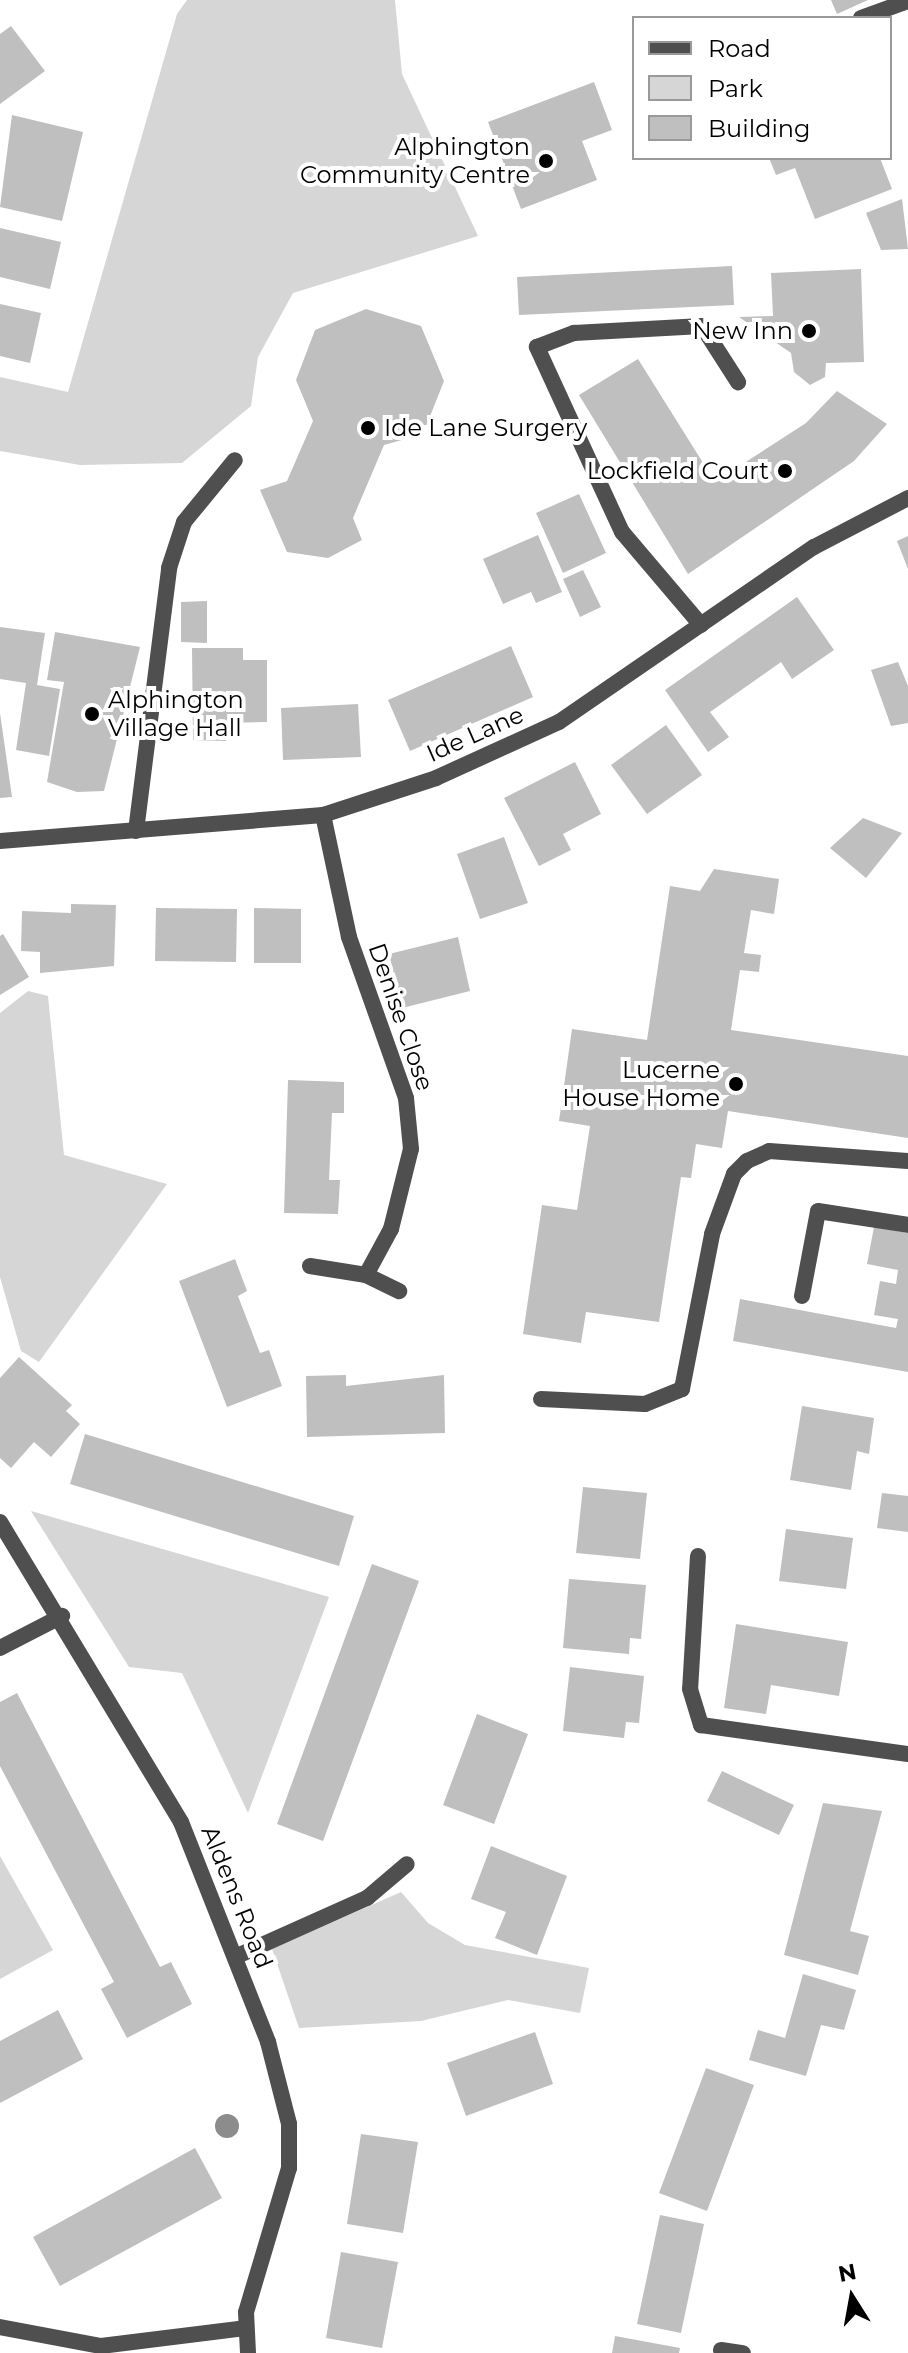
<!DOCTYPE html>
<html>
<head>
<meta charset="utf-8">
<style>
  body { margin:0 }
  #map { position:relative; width:908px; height:2353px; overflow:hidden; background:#fff; font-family:Montserrat,sans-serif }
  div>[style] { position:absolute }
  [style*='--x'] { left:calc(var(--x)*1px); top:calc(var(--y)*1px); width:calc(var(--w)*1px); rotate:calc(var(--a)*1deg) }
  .green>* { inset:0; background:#d6d6d6 }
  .building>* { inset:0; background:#bfbfbf }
  .lane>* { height:16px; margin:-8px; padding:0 8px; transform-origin:8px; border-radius:8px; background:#4f4f4f }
  .street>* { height:16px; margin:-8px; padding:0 8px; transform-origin:8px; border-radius:8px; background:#4f4f4f }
  .trees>* { width:24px; height:24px; margin:-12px; border-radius:50%; background:#8c8c8c }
  .dots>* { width:22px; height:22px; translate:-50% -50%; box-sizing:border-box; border:4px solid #fff; border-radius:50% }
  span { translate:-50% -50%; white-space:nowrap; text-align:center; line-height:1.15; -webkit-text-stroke:8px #fff; paint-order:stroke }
  .poi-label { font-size:24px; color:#000 }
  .right { translate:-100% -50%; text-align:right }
  .left { translate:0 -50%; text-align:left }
  .street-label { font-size:24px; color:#000 }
  .legend { position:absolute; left:632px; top:16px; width:260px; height:144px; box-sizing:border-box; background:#fff; border:2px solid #999; margin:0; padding:10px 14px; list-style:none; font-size:24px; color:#000 }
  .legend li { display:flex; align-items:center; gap:16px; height:40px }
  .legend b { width:40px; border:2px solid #999 }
  .north { position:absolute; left:812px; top:2257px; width:80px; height:80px; -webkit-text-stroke:6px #fff; paint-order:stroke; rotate:349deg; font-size:22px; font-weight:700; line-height:32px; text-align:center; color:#000 }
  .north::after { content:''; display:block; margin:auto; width:28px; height:36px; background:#000; clip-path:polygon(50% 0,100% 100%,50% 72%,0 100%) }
</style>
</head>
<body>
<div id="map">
  <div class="green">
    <div style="clip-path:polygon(187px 0,395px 0,402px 74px,478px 236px,293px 293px,258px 357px,251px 406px,182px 463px,80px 465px,0 451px,0 377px,68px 392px,177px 14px)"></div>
    <div style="clip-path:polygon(28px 991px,48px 996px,64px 1155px,167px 1184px,39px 1362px,21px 1351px,0 1277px,0 1013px)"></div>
    <div style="clip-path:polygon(31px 1511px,329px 1597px,248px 1813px,182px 1673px,129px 1667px)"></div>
    <div style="clip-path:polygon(0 1856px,53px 1950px,0 1979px)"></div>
    <div style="clip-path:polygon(401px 1892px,428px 1923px,465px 1945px,589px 1968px,580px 2013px,508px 2000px,421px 2021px,299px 2028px,272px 1949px)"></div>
  </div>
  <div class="building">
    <div style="clip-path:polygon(831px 0,868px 0,837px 14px)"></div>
    <div style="clip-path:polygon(11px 26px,45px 71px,0 104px,0 34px)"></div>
    <div style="clip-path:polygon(594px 82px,612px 130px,582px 141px,597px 180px,521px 209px,488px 122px)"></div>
    <div style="clip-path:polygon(12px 115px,83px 132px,62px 221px,0 207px)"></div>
    <div style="clip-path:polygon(769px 158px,880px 158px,892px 189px,815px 219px,795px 168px,776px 175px)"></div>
    <div style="clip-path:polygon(902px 199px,908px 249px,881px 250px,866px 213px)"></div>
    <div style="clip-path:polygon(0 228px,61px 242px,50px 289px,0 277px)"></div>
    <div style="clip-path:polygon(732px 266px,734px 305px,519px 315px,517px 277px)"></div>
    <div style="clip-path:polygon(861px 269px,864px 362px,826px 363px,825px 377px,810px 385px,794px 372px,791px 353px,739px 317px,773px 316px,771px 273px)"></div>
    <div style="clip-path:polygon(0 304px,41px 313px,30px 363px,0 356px)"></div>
    <div style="clip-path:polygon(366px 309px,421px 326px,444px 381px,423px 434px,384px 445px,353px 518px,362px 540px,328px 558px,287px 552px,260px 490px,287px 481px,313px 421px,296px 380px,315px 330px)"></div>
    <div style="clip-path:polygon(638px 359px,715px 482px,806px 423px,837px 391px,887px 424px,854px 461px,688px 574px,579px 395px)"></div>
    <div style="clip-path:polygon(579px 494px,606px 553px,563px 573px,536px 513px)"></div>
    <div style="clip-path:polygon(538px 535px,562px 592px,536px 603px,531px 592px,503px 604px,483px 559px)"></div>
    <div style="clip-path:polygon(908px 536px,908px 569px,897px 541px)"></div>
    <div style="clip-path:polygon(583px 570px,601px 607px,580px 617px,563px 579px)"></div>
    <div style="clip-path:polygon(797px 597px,834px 650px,792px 679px,781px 662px,710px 712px,729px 737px,708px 752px,665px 690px)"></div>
    <div style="clip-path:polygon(207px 601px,207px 643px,181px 642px,181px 602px)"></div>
    <div style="clip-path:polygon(0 627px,45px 633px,37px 685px,60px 689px,49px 756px,16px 750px,26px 683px,0 679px)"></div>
    <div style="clip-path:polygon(55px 632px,140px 647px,104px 791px,77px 792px,47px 782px,64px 682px,47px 680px)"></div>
    <div style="clip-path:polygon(511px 646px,533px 697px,410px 751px,388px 700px)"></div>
    <div style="clip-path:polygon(192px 648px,243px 648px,243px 660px,267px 660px,267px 722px,226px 723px,226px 741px,193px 740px)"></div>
    <div style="clip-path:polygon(898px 662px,908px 686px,908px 723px,891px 726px,871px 670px)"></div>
    <div style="clip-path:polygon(358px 704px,361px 757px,283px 760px,281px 708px)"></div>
    <div style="clip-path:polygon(0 713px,12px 797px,0 798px)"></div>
    <div style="clip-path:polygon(666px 725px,702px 775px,647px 814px,611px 765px)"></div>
    <div style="clip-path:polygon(575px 762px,601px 814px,563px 834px,571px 850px,539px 866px,504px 798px)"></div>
    <div style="clip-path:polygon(863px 818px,902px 833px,866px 878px,830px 848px)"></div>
    <div style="clip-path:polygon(504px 837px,528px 903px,480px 919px,457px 854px)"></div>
    <div style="clip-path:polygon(714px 869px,779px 879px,774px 914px,751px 910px,744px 953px,761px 955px,759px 972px,740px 970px,731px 1030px,908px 1056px,908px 1138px,728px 1111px,722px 1148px,696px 1144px,691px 1178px,681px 1177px,659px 1322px,586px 1312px,581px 1343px,523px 1334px,542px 1205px,577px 1210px,590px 1126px,559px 1121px,572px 1029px,647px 1040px,670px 886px,700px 891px)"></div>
    <div style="clip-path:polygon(71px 904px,116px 905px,114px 966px,40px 973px,40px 952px,21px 951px,22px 911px,71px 913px)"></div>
    <div style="clip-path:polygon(156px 908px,237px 909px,236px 962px,155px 961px)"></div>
    <div style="clip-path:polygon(254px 908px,301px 909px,301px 963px,254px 963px)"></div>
    <div style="clip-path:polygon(3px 934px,29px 977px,0 995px,0 936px)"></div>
    <div style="clip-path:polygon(458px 937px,470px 991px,402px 1008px,389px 954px)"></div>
    <div style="clip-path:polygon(288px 1080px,344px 1082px,344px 1113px,332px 1113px,329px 1180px,340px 1180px,338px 1214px,284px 1213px)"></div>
    <div style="clip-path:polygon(874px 1227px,908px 1233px,908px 1372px,733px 1341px,740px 1299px,896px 1328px,898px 1319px,874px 1315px,880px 1281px,896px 1284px,898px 1270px,867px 1264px)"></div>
    <div style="clip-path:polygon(235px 1259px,247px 1291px,238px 1296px,260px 1353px,269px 1350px,282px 1386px,227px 1407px,179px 1281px)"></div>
    <div style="clip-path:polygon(19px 1357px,72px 1405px,66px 1411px,80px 1424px,51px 1457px,34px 1442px,11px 1468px,0 1458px,0 1378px)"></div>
    <div style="clip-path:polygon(346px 1375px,346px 1386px,444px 1375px,445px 1433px,307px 1437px,306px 1376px)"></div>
    <div style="clip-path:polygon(802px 1406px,874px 1418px,869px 1454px,857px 1451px,851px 1490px,790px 1480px)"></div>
    <div style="clip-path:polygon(85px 1434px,354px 1516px,339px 1566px,70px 1484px)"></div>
    <div style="clip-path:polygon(583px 1487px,647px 1493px,640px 1559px,576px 1553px)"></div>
    <div style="clip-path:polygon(882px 1493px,908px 1496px,908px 1532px,877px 1528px)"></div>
    <div style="clip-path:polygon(786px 1529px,853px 1538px,846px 1589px,779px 1581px)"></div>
    <div style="clip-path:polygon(372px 1564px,419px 1581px,323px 1841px,277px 1824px)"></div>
    <div style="clip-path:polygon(569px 1579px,646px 1585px,641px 1639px,630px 1638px,629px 1654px,563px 1648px)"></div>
    <div style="clip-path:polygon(736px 1624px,848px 1642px,839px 1696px,771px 1685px,766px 1714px,724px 1708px)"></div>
    <div style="clip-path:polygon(570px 1667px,644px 1676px,639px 1723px,626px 1722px,624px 1738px,563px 1731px)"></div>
    <div style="clip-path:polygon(17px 1693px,160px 1967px,171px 1962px,192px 2004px,127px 2038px,101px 1989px,114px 1982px,0 1766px,0 1702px)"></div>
    <div style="clip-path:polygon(477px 1714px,528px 1734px,494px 1824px,443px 1805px)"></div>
    <div style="clip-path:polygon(722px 1771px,794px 1805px,779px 1835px,707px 1801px)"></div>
    <div style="clip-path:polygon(823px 1803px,882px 1811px,850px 1931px,869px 1936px,858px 1975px,784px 1955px)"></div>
    <div style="clip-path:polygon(491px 1846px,567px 1876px,537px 1955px,495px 1938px,506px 1912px,471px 1899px)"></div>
    <div style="clip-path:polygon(803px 1974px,856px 1990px,844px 2030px,821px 2025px,806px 2076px,749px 2060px,758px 2030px,785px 2038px)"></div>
    <div style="clip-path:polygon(58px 2010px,83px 2059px,0 2103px,0 2041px)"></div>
    <div style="clip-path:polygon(535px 2032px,553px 2084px,466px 2116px,447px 2063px)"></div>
    <div style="clip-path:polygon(706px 2068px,754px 2085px,707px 2211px,659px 2193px)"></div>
    <div style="clip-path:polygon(361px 2134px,418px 2142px,403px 2233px,347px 2224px)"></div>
    <div style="clip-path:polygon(195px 2148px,222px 2198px,60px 2286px,33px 2237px)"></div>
    <div style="clip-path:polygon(660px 2215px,704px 2224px,681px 2333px,637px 2324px)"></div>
    <div style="clip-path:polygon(341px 2252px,398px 2262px,382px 2348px,326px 2338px)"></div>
    <div style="clip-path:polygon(615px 2336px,680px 2348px,679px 2353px,612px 2353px)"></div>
  </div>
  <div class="lane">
    <div style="--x:861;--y:18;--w:50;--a:-19.9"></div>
    <div style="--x:701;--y:625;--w:122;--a:-130.3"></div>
    <div style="--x:622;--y:532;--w:204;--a:-114.7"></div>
    <div style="--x:537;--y:347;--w:40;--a:-21"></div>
    <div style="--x:574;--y:333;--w:128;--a:-3.1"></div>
    <div style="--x:702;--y:326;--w:67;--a:57.3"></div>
    <div style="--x:136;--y:831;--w:265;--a:-82.8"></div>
    <div style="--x:169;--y:568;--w:48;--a:-71.9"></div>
    <div style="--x:184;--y:522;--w:80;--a:-50.6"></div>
    <div style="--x:802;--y:1296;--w:86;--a:-79.3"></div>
    <div style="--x:818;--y:1211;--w:91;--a:8.8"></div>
    <div style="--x:541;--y:1399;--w:104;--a:2.8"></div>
    <div style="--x:645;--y:1404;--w:40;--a:-22"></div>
    <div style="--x:682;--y:1389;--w:158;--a:-79"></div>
    <div style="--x:712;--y:1234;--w:64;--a:-69.9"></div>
    <div style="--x:734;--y:1174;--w:18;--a:-45"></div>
    <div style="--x:747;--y:1161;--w:24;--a:-24"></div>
    <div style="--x:769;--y:1151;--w:139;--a:4.1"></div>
    <div style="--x:0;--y:1648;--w:70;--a:-27.3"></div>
    <div style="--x:721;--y:2350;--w:22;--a:8"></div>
  </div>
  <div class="street">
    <div style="--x:0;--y:841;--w:324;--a:-4.6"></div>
    <div style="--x:323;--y:815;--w:119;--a:-18.1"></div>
    <div style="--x:436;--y:778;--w:135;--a:-24.5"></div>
    <div style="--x:559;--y:722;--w:309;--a:-34.5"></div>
    <div style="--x:814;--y:547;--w:106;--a:-27.5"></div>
    <div style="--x:310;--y:1266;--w:57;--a:9.1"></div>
    <div style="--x:366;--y:1275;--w:52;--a:-61.5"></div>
    <div style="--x:391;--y:1229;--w:82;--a:-76"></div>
    <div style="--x:411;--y:1149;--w:51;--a:-95.6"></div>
    <div style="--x:406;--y:1098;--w:171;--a:-109.5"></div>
    <div style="--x:349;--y:937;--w:125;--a:-102"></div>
    <div style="--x:366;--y:1275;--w:37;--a:26"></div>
    <div style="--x:0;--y:1522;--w:350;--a:58.9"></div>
    <div style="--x:181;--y:1822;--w:237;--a:68.4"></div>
    <div style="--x:268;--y:2042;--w:85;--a:75.6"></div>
    <div style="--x:289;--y:2124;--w:44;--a:90"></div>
    <div style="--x:289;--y:2168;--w:150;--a:106.6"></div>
    <div style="--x:246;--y:2312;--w:41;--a:87.2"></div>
    <div style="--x:698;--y:1556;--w:133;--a:93.4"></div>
    <div style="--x:690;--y:1689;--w:38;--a:73"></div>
    <div style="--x:701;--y:1725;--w:209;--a:8"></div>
    <div style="--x:235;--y:1957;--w:145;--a:-24.1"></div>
    <div style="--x:367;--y:1898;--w:52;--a:-40.4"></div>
    <div style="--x:0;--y:2327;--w:103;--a:10.7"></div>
    <div style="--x:101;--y:2346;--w:145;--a:-7.1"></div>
  </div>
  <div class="trees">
    <div style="left:227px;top:2126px"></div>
  </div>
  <div class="dots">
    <div style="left:546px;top:161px;background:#000"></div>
    <div style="left:809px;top:331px;background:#000"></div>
    <div style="left:368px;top:428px;background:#000"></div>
    <div style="left:785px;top:471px;background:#000"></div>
    <div style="left:92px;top:714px;background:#000"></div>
    <div style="left:736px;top:1084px;background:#000"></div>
  </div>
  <div class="poi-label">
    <span class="right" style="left:530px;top:161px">Alphington<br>Community Centre</span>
    <span class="right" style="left:793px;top:331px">New Inn</span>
    <span class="left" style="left:384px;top:428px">Ide Lane Surgery</span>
    <span class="right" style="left:769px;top:471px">Lockfield Court</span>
    <span class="left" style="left:108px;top:714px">Alphington<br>Village Hall</span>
    <span class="right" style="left:720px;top:1084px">Lucerne<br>House Home</span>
  </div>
  <div class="street-label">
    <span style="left:475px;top:734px;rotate:-24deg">Ide Lane</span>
    <span style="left:401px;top:1017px;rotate:71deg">Denise Close</span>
    <span style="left:237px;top:1897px;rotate:68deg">Aldens Road</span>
  </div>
  <ul class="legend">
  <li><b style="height:10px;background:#4f4f4f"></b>Road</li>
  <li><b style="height:22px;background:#d6d6d6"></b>Park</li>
  <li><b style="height:22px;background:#bfbfbf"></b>Building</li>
  </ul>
  <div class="north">N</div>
</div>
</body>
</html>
